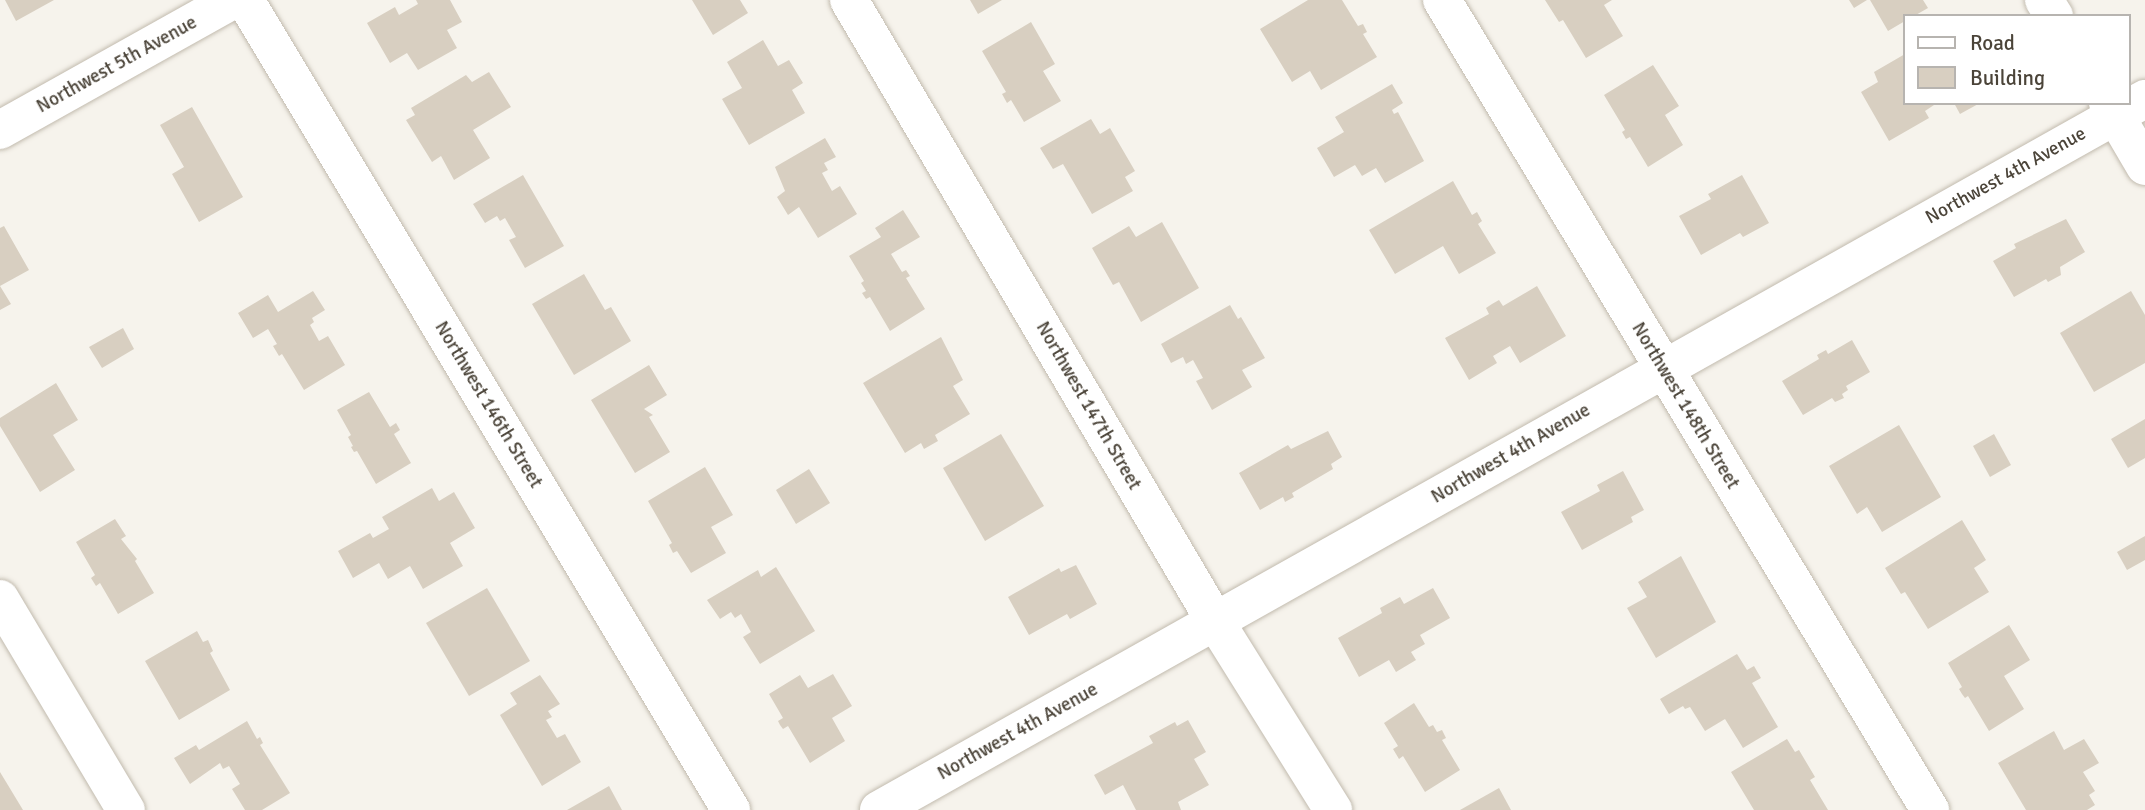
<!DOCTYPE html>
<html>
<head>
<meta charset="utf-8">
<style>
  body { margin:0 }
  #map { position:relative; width:2145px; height:810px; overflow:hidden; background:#f6f3ec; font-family:Signika,sans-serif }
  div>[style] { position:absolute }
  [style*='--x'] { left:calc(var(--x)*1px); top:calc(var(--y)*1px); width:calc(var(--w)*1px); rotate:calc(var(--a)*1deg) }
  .building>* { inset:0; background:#d8cfc1 }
  .roads { filter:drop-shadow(0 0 2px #c2bbae) drop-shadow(0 0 2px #c2bbae) }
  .street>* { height:38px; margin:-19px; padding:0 19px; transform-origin:19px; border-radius:19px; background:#fff }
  span { translate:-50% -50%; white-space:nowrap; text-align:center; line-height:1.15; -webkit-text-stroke:6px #fff; paint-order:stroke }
  .street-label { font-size:19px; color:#4b4439 }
  .legend { position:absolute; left:1903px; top:14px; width:228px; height:91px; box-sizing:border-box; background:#fff; border:2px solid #b7b4b0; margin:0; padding:9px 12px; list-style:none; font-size:21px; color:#4b4439 }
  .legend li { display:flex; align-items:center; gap:14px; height:35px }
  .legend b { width:35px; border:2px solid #b7b4b0 }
</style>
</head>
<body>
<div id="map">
  <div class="building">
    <div style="clip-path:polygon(5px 0,54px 0,16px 21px)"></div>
    <div style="clip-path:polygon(416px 0,450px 0,462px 22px,447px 30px,457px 48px,418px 70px,407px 53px,390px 63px,367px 23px,395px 7px,399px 15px,418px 4px)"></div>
    <div style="clip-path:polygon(692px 0,740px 0,748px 13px,713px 35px)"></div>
    <div style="clip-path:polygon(970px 0,1002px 0,978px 14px)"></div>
    <div style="clip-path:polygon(1308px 0,1342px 0,1358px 26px,1363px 24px,1367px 32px,1363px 34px,1377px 57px,1321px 90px,1310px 71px,1292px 82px,1260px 29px)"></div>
    <div style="clip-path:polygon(1545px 0,1612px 0,1604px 5px,1623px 36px,1586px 58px,1563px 20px,1559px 22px)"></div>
    <div style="clip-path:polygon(1849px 0,1867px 0,1854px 8px)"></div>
    <div style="clip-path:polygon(1870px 0,1923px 0,1928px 8px,1914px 16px,1905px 16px,1905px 21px,1888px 31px)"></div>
    <div style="clip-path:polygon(1031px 22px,1055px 64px,1043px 71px,1061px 101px,1024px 122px,1011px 100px,1007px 103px,1002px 94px,1006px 92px,982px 51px)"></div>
    <div style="clip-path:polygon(763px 40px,778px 66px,789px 60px,803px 83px,792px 90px,805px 113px,749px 145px,722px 99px,742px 88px,727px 62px)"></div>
    <div style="clip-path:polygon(1905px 54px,1905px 103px,1937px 103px,1925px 111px,1929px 118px,1889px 141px,1861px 92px,1878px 82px,1874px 72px)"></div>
    <div style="clip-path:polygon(1653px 65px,1679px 106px,1665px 115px,1683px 145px,1648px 167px,1630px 137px,1626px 139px,1622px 132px,1625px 130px,1604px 95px)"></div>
    <div style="clip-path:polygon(489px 72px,511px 107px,473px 130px,490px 158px,454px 180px,441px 156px,432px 162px,406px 120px,415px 115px,411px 108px,466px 75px,472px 82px)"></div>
    <div style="clip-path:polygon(1392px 84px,1403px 103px,1392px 110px,1394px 114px,1398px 112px,1424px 161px,1385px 183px,1376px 168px,1362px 176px,1355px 165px,1334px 177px,1317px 148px,1344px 132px,1335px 117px)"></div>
    <div style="clip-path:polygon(1954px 103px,1980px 103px,1960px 114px)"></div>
    <div style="clip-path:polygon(192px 107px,243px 197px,199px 222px,172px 174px,184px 167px,160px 125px)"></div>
    <div style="clip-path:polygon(1091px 119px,1100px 134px,1110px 128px,1135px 171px,1125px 177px,1133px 191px,1092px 214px,1063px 164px,1053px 169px,1040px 148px)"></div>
    <div style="clip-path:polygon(825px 138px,836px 157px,824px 163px,828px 170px,822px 173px,832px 191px,840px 186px,857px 214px,818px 238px,799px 207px,788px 215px,777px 197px,785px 191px,775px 167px)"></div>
    <div style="clip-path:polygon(523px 175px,564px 246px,525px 268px,509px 240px,516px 237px,505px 218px,500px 221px,497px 216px,485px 223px,473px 204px)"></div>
    <div style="clip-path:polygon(1742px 175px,1769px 223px,1743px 237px,1740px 233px,1701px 255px,1679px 216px,1711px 199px,1708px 194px)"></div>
    <div style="clip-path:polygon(1453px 181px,1472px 215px,1477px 212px,1482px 221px,1478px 224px,1496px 253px,1459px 274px,1443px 246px,1395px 274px,1369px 230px)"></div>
    <div style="clip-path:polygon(903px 210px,920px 237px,891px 254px,902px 272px,906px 270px,910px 276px,906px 278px,925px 309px,890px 331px,870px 297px,866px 299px,862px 293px,866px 291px,861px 283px,864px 281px,849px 256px,881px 237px,875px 228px)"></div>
    <div style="clip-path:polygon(2066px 219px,2085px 252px,2060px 267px,2061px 275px,2048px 282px,2046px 279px,2014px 297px,1993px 261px,2016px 248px,2014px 244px)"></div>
    <div style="clip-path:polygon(1162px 222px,1199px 288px,1141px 322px,1119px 282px,1113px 285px,1092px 248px,1129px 226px,1136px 237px)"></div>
    <div style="clip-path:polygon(4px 226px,29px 270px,0 286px,11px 304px,0 310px,0 228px)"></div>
    <div style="clip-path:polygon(584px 274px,605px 310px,611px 307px,631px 341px,574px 375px,532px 304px)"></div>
    <div style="clip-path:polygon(1537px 286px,1566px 336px,1520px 363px,1510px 346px,1493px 356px,1497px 363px,1469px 380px,1445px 338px,1489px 314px,1486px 308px,1492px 304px,1499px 300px,1503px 306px)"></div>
    <div style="clip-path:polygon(313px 291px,325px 310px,312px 318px,314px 322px,310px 325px,319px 341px,328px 336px,345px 365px,304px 390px,282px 354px,279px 356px,273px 346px,277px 344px,268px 329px,253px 338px,238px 313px,268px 295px,278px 312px)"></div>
    <div style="clip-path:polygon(2131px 291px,2145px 315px,2145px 363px,2094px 392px,2060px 333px)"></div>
    <div style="clip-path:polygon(1230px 305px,1238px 319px,1241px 317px,1265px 358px,1242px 370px,1252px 387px,1212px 410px,1196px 381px,1203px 378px,1193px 360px,1186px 364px,1183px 357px,1171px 363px,1161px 344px)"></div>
    <div style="clip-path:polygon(123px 328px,134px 349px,102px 368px,89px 347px)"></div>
    <div style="clip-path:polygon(941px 337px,963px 380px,953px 386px,970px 414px,935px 435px,938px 441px,924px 449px,921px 443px,905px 453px,863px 383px)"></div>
    <div style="clip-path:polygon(1852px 340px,1870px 372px,1846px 386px,1848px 390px,1842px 394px,1844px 398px,1835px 402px,1832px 398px,1803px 415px,1782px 381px,1819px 359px,1817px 355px,1826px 350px,1828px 354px)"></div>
    <div style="clip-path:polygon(649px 365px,667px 395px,644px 409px,653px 415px,649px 417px,670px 452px,635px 473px,591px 400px)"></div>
    <div style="clip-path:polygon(56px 383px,78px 420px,53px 435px,75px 470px,40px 492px,0 426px,0 418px)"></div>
    <div style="clip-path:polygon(369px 392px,390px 427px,396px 423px,400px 430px,394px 434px,411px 463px,376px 484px,357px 451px,354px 452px,351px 447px,353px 446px,348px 437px,351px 435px,337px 410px)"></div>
    <div style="clip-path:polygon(2145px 419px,2145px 458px,2128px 468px,2111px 439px)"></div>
    <div style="clip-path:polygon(1899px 425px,1941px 497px,1882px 532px,1867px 507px,1857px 514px,1829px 466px)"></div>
    <div style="clip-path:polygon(1328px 431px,1342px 457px,1331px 464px,1333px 469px,1292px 493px,1294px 497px,1285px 502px,1283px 497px,1260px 510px,1239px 473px,1288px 445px,1291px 449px)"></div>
    <div style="clip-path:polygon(1001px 434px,1044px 506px,985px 541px,943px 468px)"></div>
    <div style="clip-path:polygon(1994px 434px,2011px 465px,1990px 477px,1973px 446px)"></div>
    <div style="clip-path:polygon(705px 467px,733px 515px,711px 527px,726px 553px,691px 573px,677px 551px,673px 553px,669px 545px,672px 543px,648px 501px)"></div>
    <div style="clip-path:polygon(809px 469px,830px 503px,796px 524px,776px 490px)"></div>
    <div style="clip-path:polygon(1623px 471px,1644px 510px,1631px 517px,1633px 522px,1582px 550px,1561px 512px,1600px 491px,1597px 485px)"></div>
    <div style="clip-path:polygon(432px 488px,439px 501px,454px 492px,475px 528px,450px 543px,463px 566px,423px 589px,410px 566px,388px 579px,379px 563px,353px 578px,338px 551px,370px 533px,373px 538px,389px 529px,382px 517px)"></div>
    <div style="clip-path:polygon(115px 519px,126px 536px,121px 539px,137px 559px,135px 561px,154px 593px,118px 614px,100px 583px,96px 586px,91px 578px,95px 575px,76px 542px)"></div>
    <div style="clip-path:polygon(1962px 520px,1986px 560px,1974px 568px,1989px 592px,1928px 629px,1905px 592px,1901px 594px,1885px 568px)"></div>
    <div style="clip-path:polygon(2145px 536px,2145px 560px,2127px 570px,2117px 552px)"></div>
    <div style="clip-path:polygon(1681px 556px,1716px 622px,1656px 658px,1627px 608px,1647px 597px,1638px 582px)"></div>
    <div style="clip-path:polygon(1076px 565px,1097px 604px,1070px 619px,1067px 614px,1029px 635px,1008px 597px,1059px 568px,1061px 572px)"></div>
    <div style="clip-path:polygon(776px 567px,815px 631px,760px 664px,743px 637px,751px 632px,741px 614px,735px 618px,731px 612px,720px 619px,707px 600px,758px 570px,761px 577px)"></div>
    <div style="clip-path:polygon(487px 588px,530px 661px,469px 696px,426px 623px)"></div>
    <div style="clip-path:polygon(1433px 588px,1450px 618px,1420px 635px,1425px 644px,1411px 652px,1416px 660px,1396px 672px,1389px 660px,1359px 677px,1338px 638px,1382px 613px,1380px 608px,1400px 597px,1404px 604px)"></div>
    <div style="clip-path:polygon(2009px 625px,2030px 660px,2004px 676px,2024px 709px,1989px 731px,1968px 696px,1965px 698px,1962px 694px,1959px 689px,1962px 687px,1948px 663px)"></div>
    <div style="clip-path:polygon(197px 631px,203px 642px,208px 640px,213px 651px,210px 653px,230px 690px,179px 720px,145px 661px)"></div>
    <div style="clip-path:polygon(1737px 654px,1747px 670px,1754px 666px,1761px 678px,1752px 683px,1778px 727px,1743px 748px,1725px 719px,1705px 731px,1690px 707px,1685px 709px,1683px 706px,1669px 714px,1660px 699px)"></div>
    <div style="clip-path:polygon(833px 674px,852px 706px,832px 718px,845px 741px,810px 763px,788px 726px,783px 729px,780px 725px,778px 721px,783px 718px,769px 694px,800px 675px,808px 688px)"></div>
    <div style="clip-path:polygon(540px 675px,560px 704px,548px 711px,552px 717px,546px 720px,557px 738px,565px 734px,581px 762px,542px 786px,500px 715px,517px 704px,510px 693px)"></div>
    <div style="clip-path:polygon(1414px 703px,1429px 727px,1433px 725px,1437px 732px,1442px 730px,1446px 738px,1442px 740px,1460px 770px,1425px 792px,1403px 756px,1399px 759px,1393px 749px,1398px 746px,1384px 723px)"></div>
    <div style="clip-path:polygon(1188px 720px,1206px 752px,1194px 759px,1209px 785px,1178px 802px,1181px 810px,1136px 810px,1123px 785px,1105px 795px,1094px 775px,1153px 743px,1149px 736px,1175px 722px,1177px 726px)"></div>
    <div style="clip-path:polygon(247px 721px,257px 739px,260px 737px,263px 743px,260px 745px,290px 793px,262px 810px,245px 810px,232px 789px,240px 784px,229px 766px,223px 769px,220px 763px,190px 784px,174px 758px,196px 745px,199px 750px)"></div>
    <div style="clip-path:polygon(2054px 731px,2064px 750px,2084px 739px,2099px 763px,2083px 772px,2095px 791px,2089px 795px,2095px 805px,2087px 810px,2026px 810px,1998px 763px)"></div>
    <div style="clip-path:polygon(1787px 739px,1795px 752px,1799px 750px,1815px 777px,1810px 780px,1828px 810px,1754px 810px,1731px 772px)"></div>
    <div style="clip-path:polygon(0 772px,23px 810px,0 810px)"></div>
    <div style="clip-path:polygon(609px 786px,622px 810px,567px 810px)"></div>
    <div style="clip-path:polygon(1499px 788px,1511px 810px,1460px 810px)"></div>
  </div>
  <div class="roads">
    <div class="street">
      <div style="--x:245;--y:0;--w:945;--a:59.04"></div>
      <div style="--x:849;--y:0;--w:721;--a:59.49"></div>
      <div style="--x:1215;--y:621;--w:223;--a:58"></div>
      <div style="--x:1442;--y:0;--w:946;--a:58.93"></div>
      <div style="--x:2044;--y:0;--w:19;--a:58"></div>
      <div style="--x:2108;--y:103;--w:73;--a:59.6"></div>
      <div style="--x:0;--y:130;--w:267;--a:-29.2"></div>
      <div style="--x:0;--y:599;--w:246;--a:59.2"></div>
      <div style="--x:879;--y:810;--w:1452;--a:-29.32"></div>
    </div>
  </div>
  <div class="street-label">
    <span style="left:117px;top:65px;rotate:-29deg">Northwest 5th Avenue</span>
    <span style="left:2006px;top:176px;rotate:-29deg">Northwest 4th Avenue</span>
    <span style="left:488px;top:405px;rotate:59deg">Northwest 146th Street</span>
    <span style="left:1088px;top:406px;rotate:60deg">Northwest 147th Street</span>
    <span style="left:1685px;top:406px;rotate:59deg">Northwest 148th Street</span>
    <span style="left:1511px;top:454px;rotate:-30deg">Northwest 4th Avenue</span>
    <span style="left:1018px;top:732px;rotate:-29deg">Northwest 4th Avenue</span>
  </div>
  <ul class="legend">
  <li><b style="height:9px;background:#fff"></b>Road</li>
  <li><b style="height:19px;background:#d8cfc1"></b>Building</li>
  </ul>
</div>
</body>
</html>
